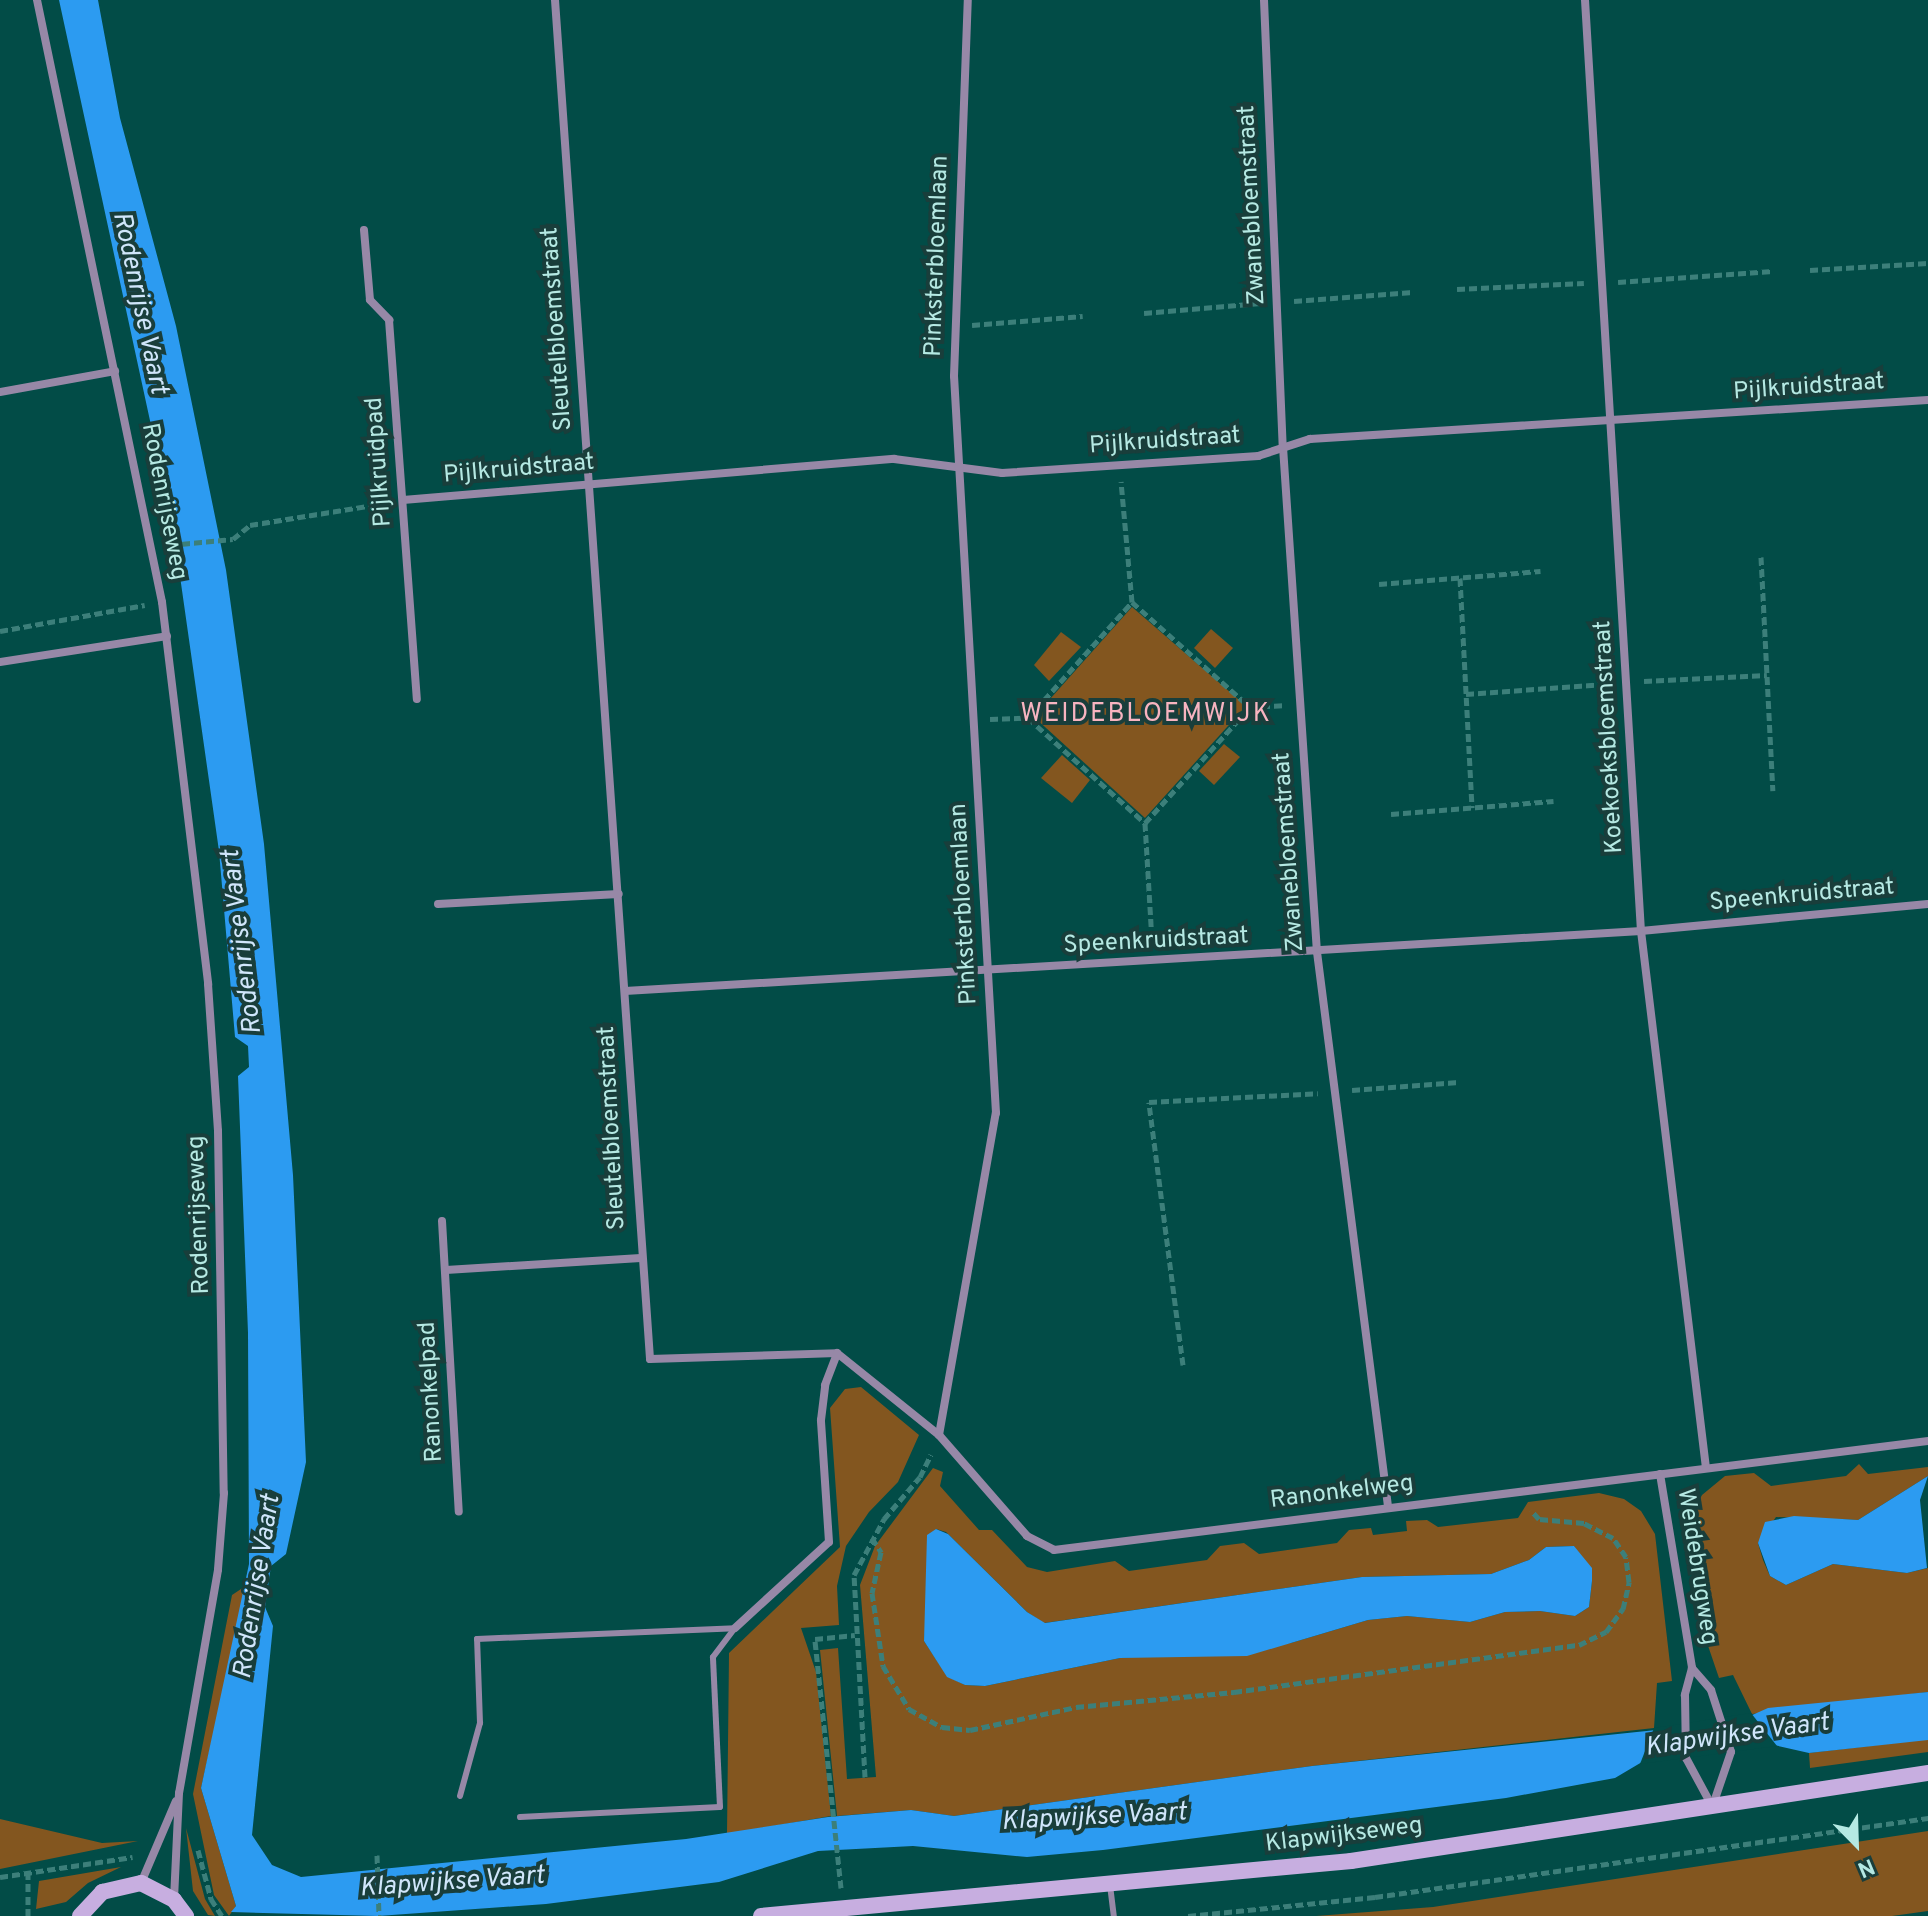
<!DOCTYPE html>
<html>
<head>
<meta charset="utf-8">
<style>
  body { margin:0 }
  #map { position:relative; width:1928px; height:1916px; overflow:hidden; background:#024c47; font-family:Overpass,sans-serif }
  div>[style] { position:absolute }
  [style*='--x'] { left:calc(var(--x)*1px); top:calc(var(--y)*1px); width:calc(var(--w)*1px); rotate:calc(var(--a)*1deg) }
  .green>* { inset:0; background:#83561f }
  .water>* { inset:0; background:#2c9bf1 }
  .pier>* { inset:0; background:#024c47 }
  .path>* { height:5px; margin-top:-2.5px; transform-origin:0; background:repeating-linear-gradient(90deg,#3c7f7a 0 8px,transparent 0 12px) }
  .service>* { height:6px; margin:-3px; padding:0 3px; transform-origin:3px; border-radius:3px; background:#9788a7 }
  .minor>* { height:8px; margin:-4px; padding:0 4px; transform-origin:4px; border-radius:4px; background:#9788a7 }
  .secondary>* { height:16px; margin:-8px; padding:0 8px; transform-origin:8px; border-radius:8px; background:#c7aee0 }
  span { translate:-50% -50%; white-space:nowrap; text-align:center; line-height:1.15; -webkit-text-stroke:8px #193e3b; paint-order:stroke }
  .street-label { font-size:24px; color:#b5e9e3 }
  .water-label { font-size:26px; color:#d0e6fb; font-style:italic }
  .neighbourhood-label { font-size:26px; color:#f8b4c0; letter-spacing:2px }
  .north { position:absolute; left:1816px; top:1804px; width:80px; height:80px; -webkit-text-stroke:6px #193e3b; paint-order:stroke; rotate:157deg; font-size:22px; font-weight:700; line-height:32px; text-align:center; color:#b5e9e3 }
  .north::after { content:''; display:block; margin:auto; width:28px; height:36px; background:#b5e9e3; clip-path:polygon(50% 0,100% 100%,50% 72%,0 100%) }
</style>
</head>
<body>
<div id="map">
  <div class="green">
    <div style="clip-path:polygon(1132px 607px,1246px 706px,1145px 818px,1034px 717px)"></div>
    <div style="clip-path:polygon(1211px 629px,1233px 648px,1215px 668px,1194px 648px)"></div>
    <div style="clip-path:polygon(1061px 632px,1081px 647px,1049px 681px,1034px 665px)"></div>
    <div style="clip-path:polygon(1224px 744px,1240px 757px,1214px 785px,1199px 771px)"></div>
    <div style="clip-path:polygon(1062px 755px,1090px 780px,1072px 803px,1041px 778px)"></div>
    <div style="clip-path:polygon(861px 1387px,919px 1435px,898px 1482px,869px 1512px,846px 1546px,837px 1586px,839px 1625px,801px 1628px,816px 1672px,831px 1816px,727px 1834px,729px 1653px,840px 1547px,830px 1408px,845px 1389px)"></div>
    <div style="clip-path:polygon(1859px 1464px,1868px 1474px,1928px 1467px,1928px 1476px,1858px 1520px,1776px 1517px,1758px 1543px,1763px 1560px,1770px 1576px,1786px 1585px,1833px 1564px,1907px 1573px,1928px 1568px,1928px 1692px,1752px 1714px,1733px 1675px,1719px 1678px,1704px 1634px,1687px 1524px,1702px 1495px,1725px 1476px,1754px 1473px,1771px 1486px,1846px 1476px)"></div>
    <div style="clip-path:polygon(evenodd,933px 1468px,943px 1472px,940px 1486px,979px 1530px,992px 1530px,1027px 1567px,1047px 1572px,1115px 1561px,1129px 1571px,1207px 1560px,1220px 1546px,1244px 1543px,1259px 1554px,1337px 1543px,1349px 1530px,1371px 1528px,1373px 1535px,1407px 1531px,1406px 1521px,1427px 1520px,1438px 1527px,1518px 1518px,1528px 1502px,1599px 1493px,1624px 1499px,1641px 1511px,1655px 1534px,1672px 1681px,1657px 1683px,1654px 1728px,1312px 1766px,954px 1816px,911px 1810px,837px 1816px,820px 1650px,838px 1648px,847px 1779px,876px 1777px,860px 1585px,875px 1546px,933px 1468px,936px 1529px,946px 1532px,1027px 1612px,1044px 1623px,1362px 1577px,1491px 1574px,1529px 1560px,1546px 1547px,1574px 1546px,1592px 1581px,1589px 1607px,1575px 1616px,1540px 1611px,1505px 1612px,1470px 1622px,1407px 1616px,1368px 1620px,1291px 1643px,1120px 1658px,985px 1686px,965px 1685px,947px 1676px,924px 1641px,936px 1529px)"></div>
    <div style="clip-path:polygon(247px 1585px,201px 1788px,236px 1906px,229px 1916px,214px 1895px,193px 1794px,232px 1595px)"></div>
    <div style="clip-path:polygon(1928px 1739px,1928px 1752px,1810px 1768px,1809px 1753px)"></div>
    <div style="clip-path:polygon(0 1819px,102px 1843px,138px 1841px,0 1869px)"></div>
    <div style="clip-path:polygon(186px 1828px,205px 1899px,215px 1916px,208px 1915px,193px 1891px)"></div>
    <div style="clip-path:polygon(1928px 1831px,1928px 1911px,1892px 1916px,1316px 1916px,1433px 1907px)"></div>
    <div style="clip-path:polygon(121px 1867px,88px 1883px,66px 1902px,36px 1909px,39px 1881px)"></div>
  </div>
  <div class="water">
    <div style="clip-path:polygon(59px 0,98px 0,120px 118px,176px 326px,226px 570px,264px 844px,293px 1175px,306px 1462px,286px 1554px,271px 1566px,265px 1607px,273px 1626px,252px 1835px,272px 1865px,301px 1877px,686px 1839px,828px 1817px,911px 1810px,954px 1816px,1312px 1766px,1656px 1730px,1750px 1716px,1768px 1708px,1928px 1692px,1928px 1740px,1809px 1753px,1774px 1745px,1642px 1762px,1615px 1778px,1506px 1798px,1103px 1850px,1027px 1857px,913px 1846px,818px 1851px,719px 1882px,546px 1904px,378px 1916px,231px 1912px,236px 1906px,201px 1788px,249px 1564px,248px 1333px,238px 1076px,249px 1067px,248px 1046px,235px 1037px,219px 851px,173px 527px)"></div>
    <div style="clip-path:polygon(1928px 1476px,1920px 1500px,1927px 1568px,1907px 1573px,1833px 1564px,1786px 1585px,1770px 1576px,1758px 1543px,1765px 1522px,1794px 1516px,1858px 1520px)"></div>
    <div style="clip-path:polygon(936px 1529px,948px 1534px,1027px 1612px,1045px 1623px,1362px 1577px,1491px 1574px,1529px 1560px,1546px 1547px,1574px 1546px,1592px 1568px,1592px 1581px,1589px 1607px,1575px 1616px,1540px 1611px,1505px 1612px,1470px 1622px,1407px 1616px,1368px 1620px,1247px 1656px,1120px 1658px,985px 1686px,965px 1685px,947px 1677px,924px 1641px,927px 1535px)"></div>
  </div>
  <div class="pier">
    <div style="clip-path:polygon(1751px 1713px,1777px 1746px,1640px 1764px,1654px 1728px)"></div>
  </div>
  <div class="path">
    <div style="--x:1810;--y:270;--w:118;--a:-3.4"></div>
    <div style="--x:1618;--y:282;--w:155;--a:-4.1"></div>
    <div style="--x:1457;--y:289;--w:127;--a:-2.7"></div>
    <div style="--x:1294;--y:301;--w:119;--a:-4.3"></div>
    <div style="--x:1144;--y:313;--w:117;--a:-4.9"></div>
    <div style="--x:972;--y:325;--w:111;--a:-4.6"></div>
    <div style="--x:170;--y:545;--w:63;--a:-5.4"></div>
    <div style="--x:233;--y:539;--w:22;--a:-39"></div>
    <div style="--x:250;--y:525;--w:138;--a:-9.2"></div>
    <div style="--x:1761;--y:557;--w:234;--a:87.1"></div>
    <div style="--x:1460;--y:578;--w:230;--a:87"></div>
    <div style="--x:1379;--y:584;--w:162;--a:-4.6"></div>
    <div style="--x:1132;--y:602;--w:158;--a:41.7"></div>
    <div style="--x:1250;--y:707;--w:33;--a:-3"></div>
    <div style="--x:0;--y:631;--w:147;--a:-10.2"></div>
    <div style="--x:1644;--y:681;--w:123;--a:-2.8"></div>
    <div style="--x:1466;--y:694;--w:140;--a:-4.1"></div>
    <div style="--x:1028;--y:718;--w:157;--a:41.9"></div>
    <div style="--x:1145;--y:823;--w:118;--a:86.6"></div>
    <div style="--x:990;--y:719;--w:38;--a:-2"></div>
    <div style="--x:1028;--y:718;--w:156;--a:-48.1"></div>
    <div style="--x:1132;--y:602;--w:121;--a:-95.2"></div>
    <div style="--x:1391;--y:814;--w:163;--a:-4.6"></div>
    <div style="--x:1145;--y:823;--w:156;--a:-47.8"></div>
    <div style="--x:1352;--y:1090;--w:107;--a:-4.3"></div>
    <div style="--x:1183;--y:1365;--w:265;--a:-97.4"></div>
    <div style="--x:1149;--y:1102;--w:169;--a:-3"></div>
    <div style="--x:872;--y:1538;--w:17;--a:57"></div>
    <div style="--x:881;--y:1552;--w:42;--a:102.4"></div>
    <div style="--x:872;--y:1593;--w:74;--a:81.4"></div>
    <div style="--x:883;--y:1666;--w:50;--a:58.8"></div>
    <div style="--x:909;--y:1709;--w:38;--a:29"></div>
    <div style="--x:942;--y:1727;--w:28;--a:6"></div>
    <div style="--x:970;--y:1730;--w:108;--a:-12.2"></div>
    <div style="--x:1076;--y:1707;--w:159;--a:-5.4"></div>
    <div style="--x:1234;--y:1692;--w:348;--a:-7.8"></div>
    <div style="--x:1579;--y:1645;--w:30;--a:-26"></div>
    <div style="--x:1606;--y:1632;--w:29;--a:-54"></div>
    <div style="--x:1623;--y:1609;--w:28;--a:-77"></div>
    <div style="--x:1629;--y:1582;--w:25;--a:-97"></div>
    <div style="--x:1626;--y:1557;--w:23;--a:-124"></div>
    <div style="--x:1613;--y:1538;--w:33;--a:-153"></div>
    <div style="--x:1584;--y:1523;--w:45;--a:-174.9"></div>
    <div style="--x:1539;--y:1519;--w:12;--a:-132"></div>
    <div style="--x:865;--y:1777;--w:202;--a:-93.1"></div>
    <div style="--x:854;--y:1575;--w:64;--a:-61.8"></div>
    <div style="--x:884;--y:1519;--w:55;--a:-49.4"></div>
    <div style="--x:920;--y:1477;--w:25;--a:-64"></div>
    <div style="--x:198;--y:1850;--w:51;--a:75.1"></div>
    <div style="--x:211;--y:1899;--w:20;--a:57"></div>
    <div style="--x:377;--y:1855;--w:61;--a:88.1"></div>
    <div style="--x:0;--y:1877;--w:134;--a:-8.6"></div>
    <div style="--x:841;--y:1888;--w:250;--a:-96"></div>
    <div style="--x:815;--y:1639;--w:40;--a:-5.7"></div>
    <div style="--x:28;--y:1916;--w:42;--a:-90"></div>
    <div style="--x:1188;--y:1916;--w:188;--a:-5.8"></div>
    <div style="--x:1375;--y:1897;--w:559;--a:-8.13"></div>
  </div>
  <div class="service">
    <div style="--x:460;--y:1796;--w:76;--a:-74.7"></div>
    <div style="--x:480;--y:1723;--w:84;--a:-92"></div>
    <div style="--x:477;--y:1639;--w:258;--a:-2.4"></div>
    <div style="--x:520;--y:1817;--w:200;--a:-2.9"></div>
    <div style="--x:720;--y:1807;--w:150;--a:-92.7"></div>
    <div style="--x:713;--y:1657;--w:36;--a:-53"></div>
    <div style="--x:1110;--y:1885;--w:31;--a:83"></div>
  </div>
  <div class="minor">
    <div style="--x:37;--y:0;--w:615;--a:78.27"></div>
    <div style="--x:162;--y:602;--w:385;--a:83.1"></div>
    <div style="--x:208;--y:984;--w:147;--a:86.1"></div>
    <div style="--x:218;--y:1131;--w:362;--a:89.1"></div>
    <div style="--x:224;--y:1493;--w:77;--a:94.5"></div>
    <div style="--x:218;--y:1570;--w:226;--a:99.9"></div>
    <div style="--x:179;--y:1793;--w:106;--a:92.7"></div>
    <div style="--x:555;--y:0;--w:1362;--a:86"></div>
    <div style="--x:650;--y:1359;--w:187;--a:-1.8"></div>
    <div style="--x:837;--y:1353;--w:131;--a:38.8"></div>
    <div style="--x:939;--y:1435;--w:134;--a:48.9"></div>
    <div style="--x:1027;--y:1536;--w:30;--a:27"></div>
    <div style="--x:1054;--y:1550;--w:881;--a:-7.11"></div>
    <div style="--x:1264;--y:0;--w:447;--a:87.6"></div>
    <div style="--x:1283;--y:447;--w:506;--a:86.15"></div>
    <div style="--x:1317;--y:952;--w:559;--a:82.7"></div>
    <div style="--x:1585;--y:0;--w:933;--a:86.56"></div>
    <div style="--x:1641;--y:931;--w:541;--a:83.1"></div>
    <div style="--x:364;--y:230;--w:70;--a:85.1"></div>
    <div style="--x:370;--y:300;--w:28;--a:46"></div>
    <div style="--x:389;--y:320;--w:380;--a:85.8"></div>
    <div style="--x:0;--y:392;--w:117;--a:-10.3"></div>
    <div style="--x:403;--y:500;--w:493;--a:-4.8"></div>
    <div style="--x:894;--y:459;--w:109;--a:7.4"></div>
    <div style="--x:1002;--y:473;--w:257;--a:-3.8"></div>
    <div style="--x:1258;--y:456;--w:55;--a:-18.1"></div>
    <div style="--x:1310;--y:439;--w:619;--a:-3.61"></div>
    <div style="--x:0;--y:662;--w:169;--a:-8.8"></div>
    <div style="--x:438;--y:904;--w:181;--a:-3.2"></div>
    <div style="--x:625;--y:991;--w:1018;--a:-3.38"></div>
    <div style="--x:1641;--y:931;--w:288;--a:-5.4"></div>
    <div style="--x:442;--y:1221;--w:291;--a:86.7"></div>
    <div style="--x:446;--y:1270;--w:195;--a:-3.5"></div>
    <div style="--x:939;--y:1435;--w:327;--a:-80"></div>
    <div style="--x:996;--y:1113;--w:738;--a:-93.26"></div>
    <div style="--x:954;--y:376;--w:376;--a:-87.9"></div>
    <div style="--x:1660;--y:1474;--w:197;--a:80.6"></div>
    <div style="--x:1692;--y:1668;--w:28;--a:105"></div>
    <div style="--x:1685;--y:1695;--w:63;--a:89.1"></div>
    <div style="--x:1686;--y:1758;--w:55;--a:61.6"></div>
    <div style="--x:735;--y:1628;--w:127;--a:-42.5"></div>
    <div style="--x:829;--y:1542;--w:122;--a:-93.8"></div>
    <div style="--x:821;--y:1420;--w:35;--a:-83"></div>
    <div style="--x:825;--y:1385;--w:34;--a:-69"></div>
    <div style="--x:1692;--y:1668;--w:29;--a:49"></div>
    <div style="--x:1711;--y:1690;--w:65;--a:72.1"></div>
    <div style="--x:1731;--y:1752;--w:56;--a:108.8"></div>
    <div style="--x:141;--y:1883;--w:89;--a:-66.9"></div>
  </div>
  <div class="secondary">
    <div style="--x:80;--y:1916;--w:33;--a:-47"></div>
    <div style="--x:102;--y:1892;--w:40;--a:-13"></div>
    <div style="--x:141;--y:1883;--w:37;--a:27"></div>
    <div style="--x:174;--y:1900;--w:20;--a:53"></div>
    <div style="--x:761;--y:1916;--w:593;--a:-5.33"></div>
    <div style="--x:1351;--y:1861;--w:584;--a:-8.67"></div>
  </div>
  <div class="street-label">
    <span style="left:1253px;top:205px;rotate:-93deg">Zwanebloemstraat</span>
    <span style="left:938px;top:256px;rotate:-88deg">Pinksterbloemlaan</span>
    <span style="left:558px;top:329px;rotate:-94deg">Sleutelbloemstraat</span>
    <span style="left:1809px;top:388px;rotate:-4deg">Pijlkruidstraat</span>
    <span style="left:1165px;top:442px;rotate:-4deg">Pijlkruidstraat</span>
    <span style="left:380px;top:462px;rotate:-94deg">Pijlkruidpad</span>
    <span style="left:519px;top:470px;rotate:-5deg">Pijlkruidstraat</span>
    <span style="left:163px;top:502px;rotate:79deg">Rodenrijseweg</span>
    <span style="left:1610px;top:737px;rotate:-93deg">Koekoeksbloemstraat</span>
    <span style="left:1290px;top:852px;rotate:-94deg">Zwanebloemstraat</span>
    <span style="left:1802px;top:896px;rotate:-5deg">Speenkruidstraat</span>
    <span style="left:965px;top:904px;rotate:-93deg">Pinksterbloemlaan</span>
    <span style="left:1156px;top:942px;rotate:-3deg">Speenkruidstraat</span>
    <span style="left:613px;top:1128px;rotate:-93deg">Sleutelbloemstraat</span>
    <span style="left:200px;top:1215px;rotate:-92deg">Rodenrijseweg</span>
    <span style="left:432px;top:1392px;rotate:-93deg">Ranonkelpad</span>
    <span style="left:1342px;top:1493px;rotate:-7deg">Ranonkelweg</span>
    <span style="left:1696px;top:1567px;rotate:81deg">Weidebrugweg</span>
    <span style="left:1344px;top:1836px;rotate:-7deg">Klapwijkseweg</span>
  </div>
  <div class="water-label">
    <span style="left:139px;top:303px;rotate:78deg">Rodenrijse Vaart</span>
    <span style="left:243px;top:942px;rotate:-97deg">Rodenrijse Vaart</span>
    <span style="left:258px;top:1587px;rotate:-81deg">Rodenrijse Vaart</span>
    <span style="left:1737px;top:1736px;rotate:-8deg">Klapwijkse Vaart</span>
    <span style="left:1094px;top:1818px;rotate:-3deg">Klapwijkse Vaart</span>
    <span style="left:452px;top:1883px;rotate:-4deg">Klapwijkse Vaart</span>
  </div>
  <div class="neighbourhood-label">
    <span style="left:1146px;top:715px">WEIDEBLOEMWIJK</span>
  </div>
  <div class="north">N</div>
</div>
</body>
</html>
